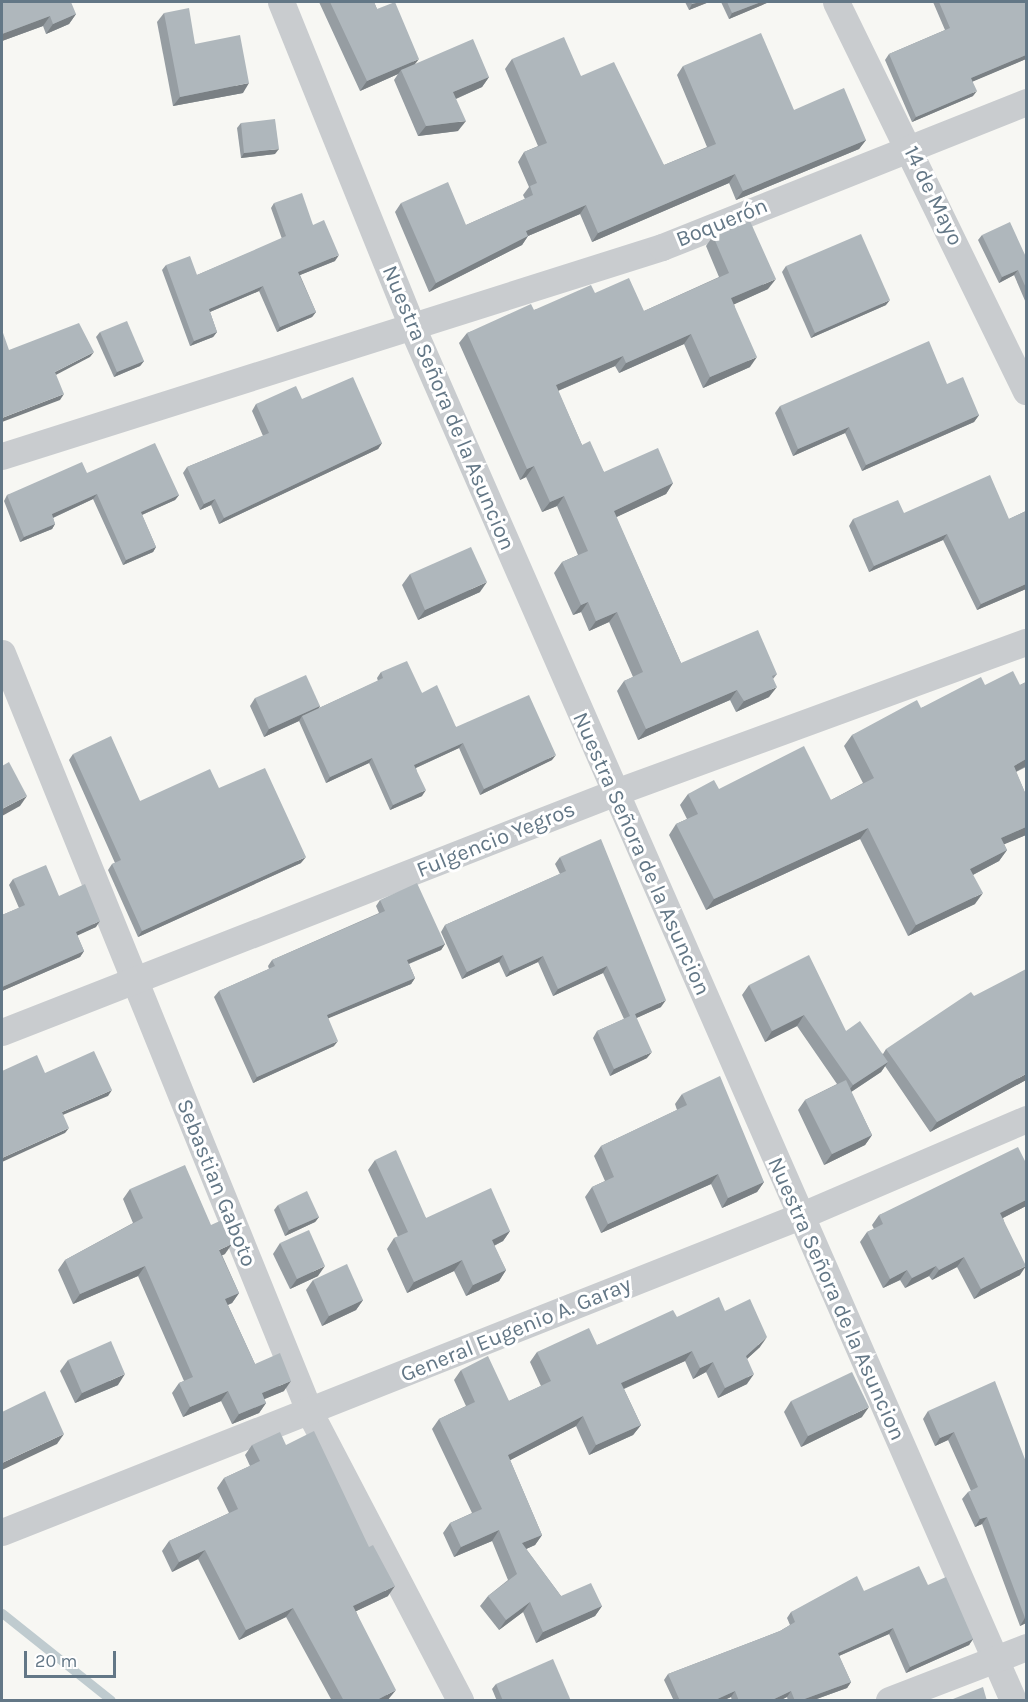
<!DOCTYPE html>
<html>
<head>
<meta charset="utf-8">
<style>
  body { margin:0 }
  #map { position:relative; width:1028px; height:1702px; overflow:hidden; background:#f7f7f3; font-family:Karla,sans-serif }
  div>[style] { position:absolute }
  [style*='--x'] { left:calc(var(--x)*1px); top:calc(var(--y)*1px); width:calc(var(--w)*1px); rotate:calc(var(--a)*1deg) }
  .stream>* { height:9px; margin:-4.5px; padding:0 4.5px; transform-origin:4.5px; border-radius:4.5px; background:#bfcbcf }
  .street>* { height:27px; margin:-13.5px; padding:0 13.5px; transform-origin:13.5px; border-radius:13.5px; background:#c9cccf }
  .wall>* { inset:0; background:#969da2 }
  .shaded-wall>* { inset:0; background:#7a8084 }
  .building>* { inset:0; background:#afb7bc }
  span { translate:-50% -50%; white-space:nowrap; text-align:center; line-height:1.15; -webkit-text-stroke:6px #fff; paint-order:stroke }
  .street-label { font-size:22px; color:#637786 }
  .frame { position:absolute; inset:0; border:3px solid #637786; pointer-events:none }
  .scale { position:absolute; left:24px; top:1651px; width:92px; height:27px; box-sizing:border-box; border:3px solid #637786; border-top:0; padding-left:8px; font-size:18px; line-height:21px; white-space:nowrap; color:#637786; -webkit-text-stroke:4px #fff; paint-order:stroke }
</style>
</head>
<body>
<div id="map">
  <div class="stream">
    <div style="--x:2;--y:1613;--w:139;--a:38.6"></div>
  </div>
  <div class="street">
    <div style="--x:281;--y:2;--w:350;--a:68"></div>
    <div style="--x:412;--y:327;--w:1499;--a:66.36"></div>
    <div style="--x:836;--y:2;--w:433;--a:64"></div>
    <div style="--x:2;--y:456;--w:692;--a:-17.57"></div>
    <div style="--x:662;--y:247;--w:392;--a:-21.7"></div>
    <div style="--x:2;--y:653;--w:820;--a:67.94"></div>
    <div style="--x:310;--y:1413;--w:324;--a:62.4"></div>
    <div style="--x:2;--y:1032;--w:656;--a:-21.36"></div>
    <div style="--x:613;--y:793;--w:440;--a:-20.1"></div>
    <div style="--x:2;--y:1532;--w:858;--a:-21.6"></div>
    <div style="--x:800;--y:1216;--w:246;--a:-23.2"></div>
    <div style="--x:889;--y:1700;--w:147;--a:-21.1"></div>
  </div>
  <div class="wall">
    <div style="clip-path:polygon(2px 2px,76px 14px,69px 24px,46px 34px,43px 26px,2px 41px)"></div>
    <div style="clip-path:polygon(319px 2px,374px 2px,377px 9px,415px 64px,489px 77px,482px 87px,456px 99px,458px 131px,418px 136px,394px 80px,398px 74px,360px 91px)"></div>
    <div style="clip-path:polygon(685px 2px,709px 2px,689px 10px)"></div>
    <div style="clip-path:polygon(721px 2px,769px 2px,729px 19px)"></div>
    <div style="clip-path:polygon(933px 2px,1026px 2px,1026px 59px,973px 81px,973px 96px,912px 122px,885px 60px,889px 54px,945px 30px)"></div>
    <div style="clip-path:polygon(164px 13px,195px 44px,243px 93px,173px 106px,157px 22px)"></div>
    <div style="clip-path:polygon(512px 59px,581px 76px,664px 165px,707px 147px,677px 75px,683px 66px,794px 110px,866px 140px,859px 149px,736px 200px,729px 183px,592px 242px,580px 214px,528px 236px,522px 245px,429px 292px,395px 212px,401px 203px,466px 225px,525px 199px,523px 195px,529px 187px,518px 162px,524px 152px,538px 146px,505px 69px)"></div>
    <div style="clip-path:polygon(241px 123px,275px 154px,241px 158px,237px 128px)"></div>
    <div style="clip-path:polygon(274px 203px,313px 225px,335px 261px,300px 275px,316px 312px,312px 317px,277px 332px,259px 291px,210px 312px,217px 332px,213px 337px,190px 346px,162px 270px,166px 265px,197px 275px,282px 239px,271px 208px)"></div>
    <div style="clip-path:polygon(982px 235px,1026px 257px,1026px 303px,1014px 275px,999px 283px,978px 240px)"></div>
    <div style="clip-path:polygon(713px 236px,768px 289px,734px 304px,750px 367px,703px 388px,684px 344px,619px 373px,615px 366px,558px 391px,582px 445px,604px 472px,673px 483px,666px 494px,616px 517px,681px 663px,777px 674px,773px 679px,769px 697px,736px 712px,730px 700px,638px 740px,617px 691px,624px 681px,633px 677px,609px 622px,589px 631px,581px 612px,573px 615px,554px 573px,562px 562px,578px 555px,557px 506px,542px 512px,526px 477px,520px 480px,459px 343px,467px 333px,534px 310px,595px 293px,644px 311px,719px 277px,706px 246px)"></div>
    <div style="clip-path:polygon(786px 266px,886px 305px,811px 338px,782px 272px)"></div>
    <div style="clip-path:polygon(100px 332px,144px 361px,140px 366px,114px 377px,96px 337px)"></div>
    <div style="clip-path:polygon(947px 384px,979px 415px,974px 422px,862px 471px,845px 433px,793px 456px,775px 413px,780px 406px)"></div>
    <div style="clip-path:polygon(302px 399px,382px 443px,378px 449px,219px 524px,211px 505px,200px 510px,183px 473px,187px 467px,263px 436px,252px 411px,256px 404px)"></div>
    <div style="clip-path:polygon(87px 473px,179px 495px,175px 500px,142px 515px,156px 547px,153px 552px,123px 565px,93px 499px,53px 518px,55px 524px,52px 529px,20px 542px,4px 501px,7px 495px)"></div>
    <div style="clip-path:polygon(1026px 511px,1026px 589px,977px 610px,943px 540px,869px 572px,849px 526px,853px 519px,904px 513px,1009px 519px)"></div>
    <div style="clip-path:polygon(410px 574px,480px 592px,418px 620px,402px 585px)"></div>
    <div style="clip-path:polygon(381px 672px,422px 693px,456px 727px,552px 760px,480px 795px,459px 748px,416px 768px,422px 796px,390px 810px,369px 763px,326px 783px,299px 721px,264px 737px,250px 706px,255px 698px,320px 706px,319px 708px,378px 681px,377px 678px)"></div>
    <div style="clip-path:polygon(1026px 682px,1026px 767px,1016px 772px,1026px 795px,1026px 835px,1004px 844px,1007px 850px,999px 861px,973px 875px,975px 904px,908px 936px,860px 839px,706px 910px,669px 835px,676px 824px,687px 819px,680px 805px,688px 794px,719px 789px,831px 800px,863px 783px,844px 746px,852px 735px,921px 708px,985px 685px,1020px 685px)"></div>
    <div style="clip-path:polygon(73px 754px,140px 801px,301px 863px,138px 937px,108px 870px,112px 864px,115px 863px,69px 760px)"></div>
    <div style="clip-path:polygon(560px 857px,661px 1007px,636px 1018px,647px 1058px,610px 1076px,593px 1038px,597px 1031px,624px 1019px,603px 973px,553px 996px,538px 962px,506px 977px,499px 962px,462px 979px,441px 932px,445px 925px,560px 874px,555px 864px)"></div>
    <div style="clip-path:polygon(13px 879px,59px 896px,96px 927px,77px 935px,84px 951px,80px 957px,2px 991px,2px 915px,19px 908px,9px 885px)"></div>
    <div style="clip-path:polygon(380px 900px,445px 944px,441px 950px,409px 964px,415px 978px,411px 984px,328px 1018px,334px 1046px,253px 1083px,214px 997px,219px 991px,269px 969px,268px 966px,272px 960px,379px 913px,376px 906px)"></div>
    <div style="clip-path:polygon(749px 985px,846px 1031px,883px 1054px,886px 1049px,1026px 1080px,930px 1132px,885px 1066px,881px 1072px,851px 1092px,872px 1135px,865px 1145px,824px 1165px,798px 1110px,805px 1100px,837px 1084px,797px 1026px,765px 1042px,742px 995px)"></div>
    <div style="clip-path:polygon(682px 1094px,764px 1182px,757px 1192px,722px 1208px,711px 1184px,601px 1233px,585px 1197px,592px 1187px,605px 1181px,594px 1156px,601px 1146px,677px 1110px,675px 1104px)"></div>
    <div style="clip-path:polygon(375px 1160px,426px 1218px,510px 1231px,503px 1241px,494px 1246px,506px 1270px,499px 1281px,466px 1296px,454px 1271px,407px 1293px,387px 1249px,394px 1238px,398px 1237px,368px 1170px)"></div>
    <div style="clip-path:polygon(1026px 1163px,1026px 1206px,1003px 1218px,1020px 1275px,974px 1299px,957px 1267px,932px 1280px,929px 1276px,905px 1288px,900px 1280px,883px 1288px,860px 1242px,867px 1232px,874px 1229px,872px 1225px,879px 1215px)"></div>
    <div style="clip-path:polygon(130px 1189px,225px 1254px,222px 1255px,239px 1293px,232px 1303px,228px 1305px,255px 1364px,284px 1391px,264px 1399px,266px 1403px,259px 1413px,232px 1424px,221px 1401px,183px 1417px,172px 1393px,179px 1383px,184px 1381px,138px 1276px,73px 1304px,58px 1270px,65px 1260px,133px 1223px,123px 1199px)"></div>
    <div style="clip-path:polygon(278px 1205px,319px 1217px,315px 1222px,285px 1236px,274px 1210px)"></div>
    <div style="clip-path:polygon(280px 1243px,318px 1276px,290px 1289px,273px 1254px)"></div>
    <div style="clip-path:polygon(313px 1280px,363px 1300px,356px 1310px,322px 1326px,306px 1290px)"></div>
    <div style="clip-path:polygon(725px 1311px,760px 1347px,747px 1359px,747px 1384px,718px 1398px,706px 1372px,693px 1379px,685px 1361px,624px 1389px,641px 1425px,633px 1435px,589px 1455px,576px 1426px,510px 1460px,542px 1535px,535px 1545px,526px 1549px,561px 1596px,602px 1606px,595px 1616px,536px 1643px,523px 1612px,499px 1630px,480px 1606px,488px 1596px,508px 1580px,492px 1541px,454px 1557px,443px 1533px,450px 1523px,472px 1513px,432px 1429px,439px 1419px,466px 1406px,454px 1380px,461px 1370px,509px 1401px,541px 1386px,530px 1362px,537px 1352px,597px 1345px,677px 1317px)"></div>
    <div style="clip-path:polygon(68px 1360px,118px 1385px,75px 1403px,60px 1371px)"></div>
    <div style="clip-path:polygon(791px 1401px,862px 1417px,801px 1447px,784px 1412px)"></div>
    <div style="clip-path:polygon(928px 1411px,1026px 1462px,1026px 1623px,1020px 1626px,982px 1524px,975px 1527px,962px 1499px,968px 1492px,971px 1491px,948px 1440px,935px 1446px,923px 1419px)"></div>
    <div style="clip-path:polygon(252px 1445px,286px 1445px,388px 1596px,356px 1611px,389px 1700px,387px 1701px,332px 1701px,286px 1617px,239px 1640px,198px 1559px,172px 1572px,162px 1551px,169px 1541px,229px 1513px,217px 1488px,224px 1478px,250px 1466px,245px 1455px)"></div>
    <div style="clip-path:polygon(928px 1585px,973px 1639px,969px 1645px,906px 1673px,889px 1634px,839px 1656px,851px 1682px,847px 1688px,811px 1701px,788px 1701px,787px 1697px,779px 1701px,732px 1701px,731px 1697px,722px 1701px,674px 1701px,664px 1680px,668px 1674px,780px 1631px,790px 1625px,787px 1618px,791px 1612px,864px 1591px)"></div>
    <div style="clip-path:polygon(496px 1684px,571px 1701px,497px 1701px,492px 1689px)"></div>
  </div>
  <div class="shaded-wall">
    <div style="clip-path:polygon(700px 2px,709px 2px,689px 10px,692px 4px)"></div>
    <div style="clip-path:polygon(761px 2px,769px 2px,729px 19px,732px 13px)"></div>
    <div style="clip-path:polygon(76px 14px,69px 24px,46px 34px,53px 24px)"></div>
    <div style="clip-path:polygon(50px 16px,43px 26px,2px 41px,2px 34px)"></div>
    <div style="clip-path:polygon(1026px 55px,1026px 59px,967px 84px,971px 78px)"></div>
    <div style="clip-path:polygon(419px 59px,412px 68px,401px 70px,398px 74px,360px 91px,367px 81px)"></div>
    <div style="clip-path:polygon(489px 77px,482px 87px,446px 103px,453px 92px)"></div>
    <div style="clip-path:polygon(249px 83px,243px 93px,173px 106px,180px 97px)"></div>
    <div style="clip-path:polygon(977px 91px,973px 96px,912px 122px,916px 117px)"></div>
    <div style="clip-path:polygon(466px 121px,458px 131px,418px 136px,426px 126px)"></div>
    <div style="clip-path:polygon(866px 140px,859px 149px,736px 200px,743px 191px)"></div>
    <div style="clip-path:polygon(279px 149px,275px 154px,241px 158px,244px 153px)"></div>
    <div style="clip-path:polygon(735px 174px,729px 183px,592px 242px,598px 233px)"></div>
    <div style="clip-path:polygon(586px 205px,580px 214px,528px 236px,522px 245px,429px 292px,436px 283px,526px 231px)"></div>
    <div style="clip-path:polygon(339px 255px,335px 261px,295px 277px,298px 272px)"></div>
    <div style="clip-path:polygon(1018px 270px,1014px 275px,999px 283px,1002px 277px)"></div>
    <div style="clip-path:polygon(776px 279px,768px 289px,724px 309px,731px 298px)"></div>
    <div style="clip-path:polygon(263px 286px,259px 291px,205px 314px,209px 309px)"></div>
    <div style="clip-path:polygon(890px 300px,886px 305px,811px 338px,815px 333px)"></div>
    <div style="clip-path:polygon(316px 312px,312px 317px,277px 332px,280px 327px)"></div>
    <div style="clip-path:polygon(217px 332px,213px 337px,190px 346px,194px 341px)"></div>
    <div style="clip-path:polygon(691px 334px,684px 344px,619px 373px,626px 363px)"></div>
    <div style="clip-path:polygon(94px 352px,90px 357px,52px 377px,55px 372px)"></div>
    <div style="clip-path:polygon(623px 356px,615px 366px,548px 395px,556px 385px)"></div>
    <div style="clip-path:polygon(757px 357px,750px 367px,703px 388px,710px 377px)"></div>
    <div style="clip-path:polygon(144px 361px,140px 366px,114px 377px,117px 372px)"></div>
    <div style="clip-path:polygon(64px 394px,60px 400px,2px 422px,2px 418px)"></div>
    <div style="clip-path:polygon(979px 415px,974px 422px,862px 471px,866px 465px)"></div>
    <div style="clip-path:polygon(849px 427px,845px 433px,793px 456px,798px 449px)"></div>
    <div style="clip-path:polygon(382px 443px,378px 449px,219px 524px,224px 518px)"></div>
    <div style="clip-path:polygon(534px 466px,526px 477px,520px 480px,527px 469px)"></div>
    <div style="clip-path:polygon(673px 483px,666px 494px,606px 522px,614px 511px)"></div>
    <div style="clip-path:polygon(97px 494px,93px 499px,48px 520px,52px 514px)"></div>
    <div style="clip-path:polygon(179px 495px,175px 500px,137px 517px,141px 512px)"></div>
    <div style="clip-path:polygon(564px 496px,557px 506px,542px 512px,550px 502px)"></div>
    <div style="clip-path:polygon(215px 499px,211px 505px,200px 510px,204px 504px)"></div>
    <div style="clip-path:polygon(55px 524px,52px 529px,20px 542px,24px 537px)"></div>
    <div style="clip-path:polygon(947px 534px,943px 540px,869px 572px,874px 566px)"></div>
    <div style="clip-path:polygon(156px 547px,153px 552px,123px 565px,126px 560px)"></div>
    <div style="clip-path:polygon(487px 582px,480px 592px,418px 620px,425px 610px)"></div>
    <div style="clip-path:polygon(1026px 584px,1026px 589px,977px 610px,981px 604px)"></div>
    <div style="clip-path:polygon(588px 602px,581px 612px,573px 615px,581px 605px)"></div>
    <div style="clip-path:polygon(617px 612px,609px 622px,589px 631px,596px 621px)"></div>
    <div style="clip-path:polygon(777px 687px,769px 697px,736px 712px,744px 701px)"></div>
    <div style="clip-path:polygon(737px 690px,730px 700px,638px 740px,646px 729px)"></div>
    <div style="clip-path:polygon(320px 706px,315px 714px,302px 716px,299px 721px,264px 737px,269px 729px)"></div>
    <div style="clip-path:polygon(463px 743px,459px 748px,411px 770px,414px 765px)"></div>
    <div style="clip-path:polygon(556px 755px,552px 760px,480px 795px,484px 789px)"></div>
    <div style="clip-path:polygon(372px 758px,369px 763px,326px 783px,330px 777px)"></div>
    <div style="clip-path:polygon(1026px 759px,1026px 766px,1006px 777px,1014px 766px)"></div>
    <div style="clip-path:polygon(426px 790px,422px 796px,390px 810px,393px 805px)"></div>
    <div style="clip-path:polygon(27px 796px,20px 806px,2px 816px,2px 809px)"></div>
    <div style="clip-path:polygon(1026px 827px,1026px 835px,993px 849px,1001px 838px)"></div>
    <div style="clip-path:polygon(868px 828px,860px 839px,706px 910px,714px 899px)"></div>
    <div style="clip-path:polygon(1007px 850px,999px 861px,963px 880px,970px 869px)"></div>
    <div style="clip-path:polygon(306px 857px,301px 863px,138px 937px,142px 931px)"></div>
    <div style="clip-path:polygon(983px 893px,975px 904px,908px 936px,916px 925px)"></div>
    <div style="clip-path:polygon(100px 921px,96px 927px,72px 938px,76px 932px)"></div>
    <div style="clip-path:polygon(445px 944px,441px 950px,403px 966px,407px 960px)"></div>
    <div style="clip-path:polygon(84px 951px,80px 957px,2px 991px,2px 987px)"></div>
    <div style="clip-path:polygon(503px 955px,499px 962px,462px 979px,467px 972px)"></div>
    <div style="clip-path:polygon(543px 956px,538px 962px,506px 977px,510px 971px)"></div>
    <div style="clip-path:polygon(607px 966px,603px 973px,553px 996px,558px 989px)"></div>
    <div style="clip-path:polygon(415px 978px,411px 984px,322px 1021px,327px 1015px)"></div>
    <div style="clip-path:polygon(666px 1000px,661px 1007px,630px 1021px,635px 1014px)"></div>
    <div style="clip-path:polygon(804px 1015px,797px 1026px,765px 1042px,772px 1031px)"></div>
    <div style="clip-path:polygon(338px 1041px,334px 1046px,253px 1083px,257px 1077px)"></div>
    <div style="clip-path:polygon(652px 1052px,647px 1058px,610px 1076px,614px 1069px)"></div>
    <div style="clip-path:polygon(888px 1062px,881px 1072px,845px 1096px,853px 1085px)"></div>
    <div style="clip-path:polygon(1026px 1074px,1026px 1080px,930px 1132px,937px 1122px)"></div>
    <div style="clip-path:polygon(112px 1090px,108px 1096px,58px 1117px,62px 1112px)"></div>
    <div style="clip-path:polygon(69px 1128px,65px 1133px,2px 1162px,2px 1158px)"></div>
    <div style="clip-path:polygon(872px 1135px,865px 1145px,824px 1165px,832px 1154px)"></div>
    <div style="clip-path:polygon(718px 1174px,711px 1184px,601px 1233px,608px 1224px)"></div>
    <div style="clip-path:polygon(764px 1182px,757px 1192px,722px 1208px,728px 1198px)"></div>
    <div style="clip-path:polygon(1026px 1200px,1026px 1206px,993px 1223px,1000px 1213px)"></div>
    <div style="clip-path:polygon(319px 1217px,315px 1222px,285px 1236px,289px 1230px)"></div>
    <div style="clip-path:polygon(510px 1231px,503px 1241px,485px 1250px,492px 1240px)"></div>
    <div style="clip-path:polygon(232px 1244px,225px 1254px,212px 1260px,219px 1250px)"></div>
    <div style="clip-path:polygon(964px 1257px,957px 1267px,932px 1280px,939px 1270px)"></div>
    <div style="clip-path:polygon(462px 1260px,454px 1271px,407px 1293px,414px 1282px)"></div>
    <div style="clip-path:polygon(145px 1266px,138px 1276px,73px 1304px,80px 1294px)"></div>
    <div style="clip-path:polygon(325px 1266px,318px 1276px,290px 1289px,297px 1279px)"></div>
    <div style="clip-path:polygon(936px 1266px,929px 1276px,905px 1288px,912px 1278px)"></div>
    <div style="clip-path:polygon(1026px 1266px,1020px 1275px,974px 1299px,981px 1289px)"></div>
    <div style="clip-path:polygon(506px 1270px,499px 1281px,466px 1296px,473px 1285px)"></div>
    <div style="clip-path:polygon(907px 1270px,900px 1280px,883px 1288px,890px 1279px)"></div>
    <div style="clip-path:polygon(239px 1293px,232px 1303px,218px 1309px,225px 1299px)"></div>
    <div style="clip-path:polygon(363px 1300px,356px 1310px,322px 1326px,329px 1316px)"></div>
    <div style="clip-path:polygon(767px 1337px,760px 1347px,739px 1366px,746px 1356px)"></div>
    <div style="clip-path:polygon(692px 1351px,685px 1361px,614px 1393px,621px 1383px)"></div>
    <div style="clip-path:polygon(713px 1362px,706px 1372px,693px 1379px,700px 1368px)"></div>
    <div style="clip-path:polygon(125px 1374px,118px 1385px,75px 1403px,82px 1393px)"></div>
    <div style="clip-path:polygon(754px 1374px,747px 1384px,718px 1398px,725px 1388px)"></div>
    <div style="clip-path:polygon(291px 1381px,284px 1391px,255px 1403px,262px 1393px)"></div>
    <div style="clip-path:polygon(228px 1391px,221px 1401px,183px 1417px,190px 1407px)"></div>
    <div style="clip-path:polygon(266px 1403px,259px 1413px,232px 1424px,239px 1414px)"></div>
    <div style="clip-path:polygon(869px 1407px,862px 1417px,801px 1447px,808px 1436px)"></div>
    <div style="clip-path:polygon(583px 1416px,576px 1426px,501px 1465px,508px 1455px)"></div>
    <div style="clip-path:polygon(641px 1425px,633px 1435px,589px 1455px,596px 1445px)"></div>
    <div style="clip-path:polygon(954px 1432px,948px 1440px,935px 1446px,940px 1438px)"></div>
    <div style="clip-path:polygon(64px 1434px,57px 1444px,2px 1470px,2px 1463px)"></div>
    <div style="clip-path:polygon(987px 1517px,982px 1524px,975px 1527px,980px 1519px)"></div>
    <div style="clip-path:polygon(499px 1530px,492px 1541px,454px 1557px,461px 1547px)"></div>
    <div style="clip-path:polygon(542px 1535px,535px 1545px,515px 1554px,522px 1543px)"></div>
    <div style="clip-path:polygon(205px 1550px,198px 1559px,172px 1572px,179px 1562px)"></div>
    <div style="clip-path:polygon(395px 1586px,388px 1596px,346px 1616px,353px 1606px)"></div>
    <div style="clip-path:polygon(530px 1602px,523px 1612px,499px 1630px,506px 1620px)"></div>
    <div style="clip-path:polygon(602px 1606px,595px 1616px,536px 1643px,543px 1632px)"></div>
    <div style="clip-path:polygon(293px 1608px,286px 1617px,239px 1640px,246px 1630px)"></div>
    <div style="clip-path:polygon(1026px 1617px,1026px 1623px,1020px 1626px,1025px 1618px)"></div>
    <div style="clip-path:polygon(893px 1628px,889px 1634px,834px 1658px,838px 1653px)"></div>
    <div style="clip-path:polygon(973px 1639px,969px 1645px,906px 1673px,910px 1667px)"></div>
    <div style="clip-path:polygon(851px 1682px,847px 1688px,811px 1701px,799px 1701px)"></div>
    <div style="clip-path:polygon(396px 1690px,387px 1701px,375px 1701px)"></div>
    <div style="clip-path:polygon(735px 1691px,731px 1697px,722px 1701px,713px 1701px)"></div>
    <div style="clip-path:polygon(791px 1691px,787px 1697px,779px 1701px,770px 1701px)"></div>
  </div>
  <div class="building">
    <div style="clip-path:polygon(2px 2px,71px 2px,76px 14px,53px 24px,50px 16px,2px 34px)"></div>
    <div style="clip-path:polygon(330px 2px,374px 2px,377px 9px,395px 2px,419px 59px,367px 81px)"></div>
    <div style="clip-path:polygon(691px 2px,700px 2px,692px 4px)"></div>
    <div style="clip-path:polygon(727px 2px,761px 2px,732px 13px)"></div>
    <div style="clip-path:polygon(939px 2px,1026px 2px,1026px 55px,971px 78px,977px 91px,916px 117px,889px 54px,950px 28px)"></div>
    <div style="clip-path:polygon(189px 8px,195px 44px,240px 35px,249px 83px,180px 97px,164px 13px)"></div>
    <div style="clip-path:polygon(761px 33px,794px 110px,844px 88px,866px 140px,743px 191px,735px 174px,598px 233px,586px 205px,526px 231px,528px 236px,436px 283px,401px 203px,448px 182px,466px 225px,533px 195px,530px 186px,537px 183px,524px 152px,547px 143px,512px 59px,564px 37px,581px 76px,614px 62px,664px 165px,716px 144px,683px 66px)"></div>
    <div style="clip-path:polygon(473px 39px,489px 77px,453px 92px,466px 121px,426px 126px,401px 70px)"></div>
    <div style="clip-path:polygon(275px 119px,279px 149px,244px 153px,241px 123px)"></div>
    <div style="clip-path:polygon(302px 193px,313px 225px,324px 220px,339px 255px,298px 272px,316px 312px,280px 327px,263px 286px,209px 309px,217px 332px,194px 341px,166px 265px,190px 256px,197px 275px,286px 236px,274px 203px)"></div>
    <div style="clip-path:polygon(750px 221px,776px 279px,731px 298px,757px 357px,710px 377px,691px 334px,626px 363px,623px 356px,556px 385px,582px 445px,590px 441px,604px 472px,658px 448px,673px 483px,614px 511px,681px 663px,758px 630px,777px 674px,772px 676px,777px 687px,744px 701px,737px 690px,646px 729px,624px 681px,643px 672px,617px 612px,596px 621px,588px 602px,581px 605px,562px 562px,588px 551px,564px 496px,550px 502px,534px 466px,527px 469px,467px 333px,531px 304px,534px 310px,591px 285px,595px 293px,629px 278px,644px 311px,729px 273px,713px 236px)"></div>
    <div style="clip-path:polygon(1010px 222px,1026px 257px,1026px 288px,1018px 270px,1002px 277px,982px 235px)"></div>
    <div style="clip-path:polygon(861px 234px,890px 300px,815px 333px,786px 266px)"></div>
    <div style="clip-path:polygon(127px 321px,144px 361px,117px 372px,100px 332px)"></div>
    <div style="clip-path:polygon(79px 323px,94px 352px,55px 372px,64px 394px,2px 418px,2px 330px,9px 350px)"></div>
    <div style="clip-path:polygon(929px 341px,947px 384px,963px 377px,979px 415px,866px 465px,849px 427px,798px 449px,780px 406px)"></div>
    <div style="clip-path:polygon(353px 377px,382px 443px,224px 518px,215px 499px,204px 504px,187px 467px,269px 433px,256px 404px,296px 386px,302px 399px)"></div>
    <div style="clip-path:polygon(155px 443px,179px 495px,141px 512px,156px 547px,126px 560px,97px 494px,52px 514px,55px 524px,24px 537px,7px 495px,82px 462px,87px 473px)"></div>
    <div style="clip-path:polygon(990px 475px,1009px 519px,1026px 511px,1026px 584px,981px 604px,947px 534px,874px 566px,853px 519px,898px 500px,904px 513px)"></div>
    <div style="clip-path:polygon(471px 547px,487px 582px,425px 610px,410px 574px)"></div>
    <div style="clip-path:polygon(407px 661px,422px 693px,437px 685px,456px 727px,529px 695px,556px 755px,484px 789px,463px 743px,414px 765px,426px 790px,393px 805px,372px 758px,330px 777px,302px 716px,383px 678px,381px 672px)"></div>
    <div style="clip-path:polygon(1013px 671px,1020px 685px,1026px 682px,1026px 759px,1014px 766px,1026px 795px,1026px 827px,1001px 838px,1007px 850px,970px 869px,983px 893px,916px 925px,868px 828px,714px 899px,676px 824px,698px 814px,688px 794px,714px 780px,719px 789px,804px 746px,831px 800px,874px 778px,852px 735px,917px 700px,921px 708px,981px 677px,985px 685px)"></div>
    <div style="clip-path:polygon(306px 675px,320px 706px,269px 729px,255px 698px)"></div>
    <div style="clip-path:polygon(111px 736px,140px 801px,210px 769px,219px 788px,265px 768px,306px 857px,142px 931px,112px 864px,121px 860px,73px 754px)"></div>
    <div style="clip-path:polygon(9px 762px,27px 796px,2px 809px,2px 766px)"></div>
    <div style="clip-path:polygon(601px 839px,666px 1000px,635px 1014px,652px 1052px,614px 1069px,597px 1031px,630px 1016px,607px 966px,558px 989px,543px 956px,510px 971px,503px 955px,467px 972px,445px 925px,566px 871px,560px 857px)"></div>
    <div style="clip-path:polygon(46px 865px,59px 896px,85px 884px,100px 921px,76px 932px,84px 951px,2px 987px,2px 915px,25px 905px,13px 879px)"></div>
    <div style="clip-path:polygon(417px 883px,445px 944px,407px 960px,415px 978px,327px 1015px,338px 1041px,257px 1077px,219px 991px,275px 966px,272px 960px,385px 911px,380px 900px)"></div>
    <div style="clip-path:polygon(809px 955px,846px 1031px,860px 1021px,888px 1062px,853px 1085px,804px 1015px,772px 1031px,749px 985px)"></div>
    <div style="clip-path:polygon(1026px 969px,1026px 1074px,937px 1122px,886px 1049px,971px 992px,974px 996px)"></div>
    <div style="clip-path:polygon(94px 1051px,112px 1090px,62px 1112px,69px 1128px,2px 1158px,2px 1071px,37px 1055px,45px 1073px)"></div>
    <div style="clip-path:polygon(720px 1076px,764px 1182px,728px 1198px,718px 1174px,608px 1224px,592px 1187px,614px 1177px,601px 1146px,687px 1105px,682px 1094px)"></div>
    <div style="clip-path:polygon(846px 1080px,872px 1135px,832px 1154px,805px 1100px)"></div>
    <div style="clip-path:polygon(1018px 1147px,1026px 1163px,1026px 1200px,1000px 1213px,1026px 1266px,981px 1289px,964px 1257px,939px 1270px,936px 1266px,912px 1278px,907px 1270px,890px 1279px,867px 1232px,883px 1224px,879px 1215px)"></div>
    <div style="clip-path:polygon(396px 1150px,426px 1218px,491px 1188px,510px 1231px,492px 1240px,506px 1270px,473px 1285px,462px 1260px,414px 1282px,394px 1238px,408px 1232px,375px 1160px)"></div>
    <div style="clip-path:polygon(185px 1165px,211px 1225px,222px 1220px,232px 1244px,219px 1250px,239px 1293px,225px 1299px,255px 1364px,280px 1353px,291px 1381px,262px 1393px,266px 1403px,239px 1414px,228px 1391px,190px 1407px,179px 1383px,193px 1377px,145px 1266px,80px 1294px,65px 1260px,143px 1218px,130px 1189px)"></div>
    <div style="clip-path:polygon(307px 1191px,319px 1217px,289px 1230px,278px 1205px)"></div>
    <div style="clip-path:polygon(309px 1230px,325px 1266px,297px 1279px,280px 1243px)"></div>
    <div style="clip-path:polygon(347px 1264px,363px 1300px,329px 1316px,313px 1280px)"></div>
    <div style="clip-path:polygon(719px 1297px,725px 1311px,750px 1299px,767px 1337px,746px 1356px,754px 1374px,725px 1388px,713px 1362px,700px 1368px,692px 1351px,621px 1383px,641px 1425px,596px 1445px,583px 1416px,508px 1455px,542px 1535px,522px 1543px,561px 1596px,591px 1583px,602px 1606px,543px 1632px,530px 1602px,506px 1620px,488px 1596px,517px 1574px,499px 1530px,461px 1547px,450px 1523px,482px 1509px,439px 1419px,475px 1402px,461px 1370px,488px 1356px,509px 1401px,551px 1381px,537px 1352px,589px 1328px,597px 1345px,673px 1310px,677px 1317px)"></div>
    <div style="clip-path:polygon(111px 1341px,125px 1374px,82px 1393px,68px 1360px)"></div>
    <div style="clip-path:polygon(852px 1372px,869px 1407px,808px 1436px,791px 1401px)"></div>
    <div style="clip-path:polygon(995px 1381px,1026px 1462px,1026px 1617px,1025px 1618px,987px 1517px,980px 1519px,968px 1492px,978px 1487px,954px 1432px,940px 1438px,928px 1411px)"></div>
    <div style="clip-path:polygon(45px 1391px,64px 1434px,2px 1463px,2px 1412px)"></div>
    <div style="clip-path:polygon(314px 1431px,369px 1547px,373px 1545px,395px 1586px,353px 1606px,396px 1690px,375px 1701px,344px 1701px,293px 1608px,246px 1630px,205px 1550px,179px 1562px,169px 1541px,238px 1509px,224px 1478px,260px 1461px,252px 1445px,280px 1432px,286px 1445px)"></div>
    <div style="clip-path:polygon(919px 1566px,928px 1585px,946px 1577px,973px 1639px,910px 1667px,893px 1628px,838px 1653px,851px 1682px,799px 1701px,795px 1701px,791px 1691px,770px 1701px,739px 1701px,735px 1691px,713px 1701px,680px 1701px,668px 1674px,780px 1631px,795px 1622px,791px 1612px,857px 1576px,864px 1591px)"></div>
    <div style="clip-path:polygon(553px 1659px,571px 1701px,503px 1701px,496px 1684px)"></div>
    <div style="clip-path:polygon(983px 1687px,987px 1701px,948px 1701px)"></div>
  </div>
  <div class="street-label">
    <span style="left:933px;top:196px;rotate:64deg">14 de Mayo</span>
    <span style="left:722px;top:223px;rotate:-22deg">Boquerón</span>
    <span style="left:448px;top:408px;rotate:67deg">Nuestra Señora de la Asuncion</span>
    <span style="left:496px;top:840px;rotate:-22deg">Fulgencio Yegros</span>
    <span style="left:641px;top:854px;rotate:66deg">Nuestra Señora de la Asuncion</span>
    <span style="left:216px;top:1183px;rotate:68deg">Sebastian Gaboto</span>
    <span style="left:836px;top:1299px;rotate:66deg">Nuestra Señora de la Asuncion</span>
    <span style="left:516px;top:1330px;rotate:-22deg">General Eugenio A. Garay</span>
  </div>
  <div class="frame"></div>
  <div class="scale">20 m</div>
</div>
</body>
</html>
